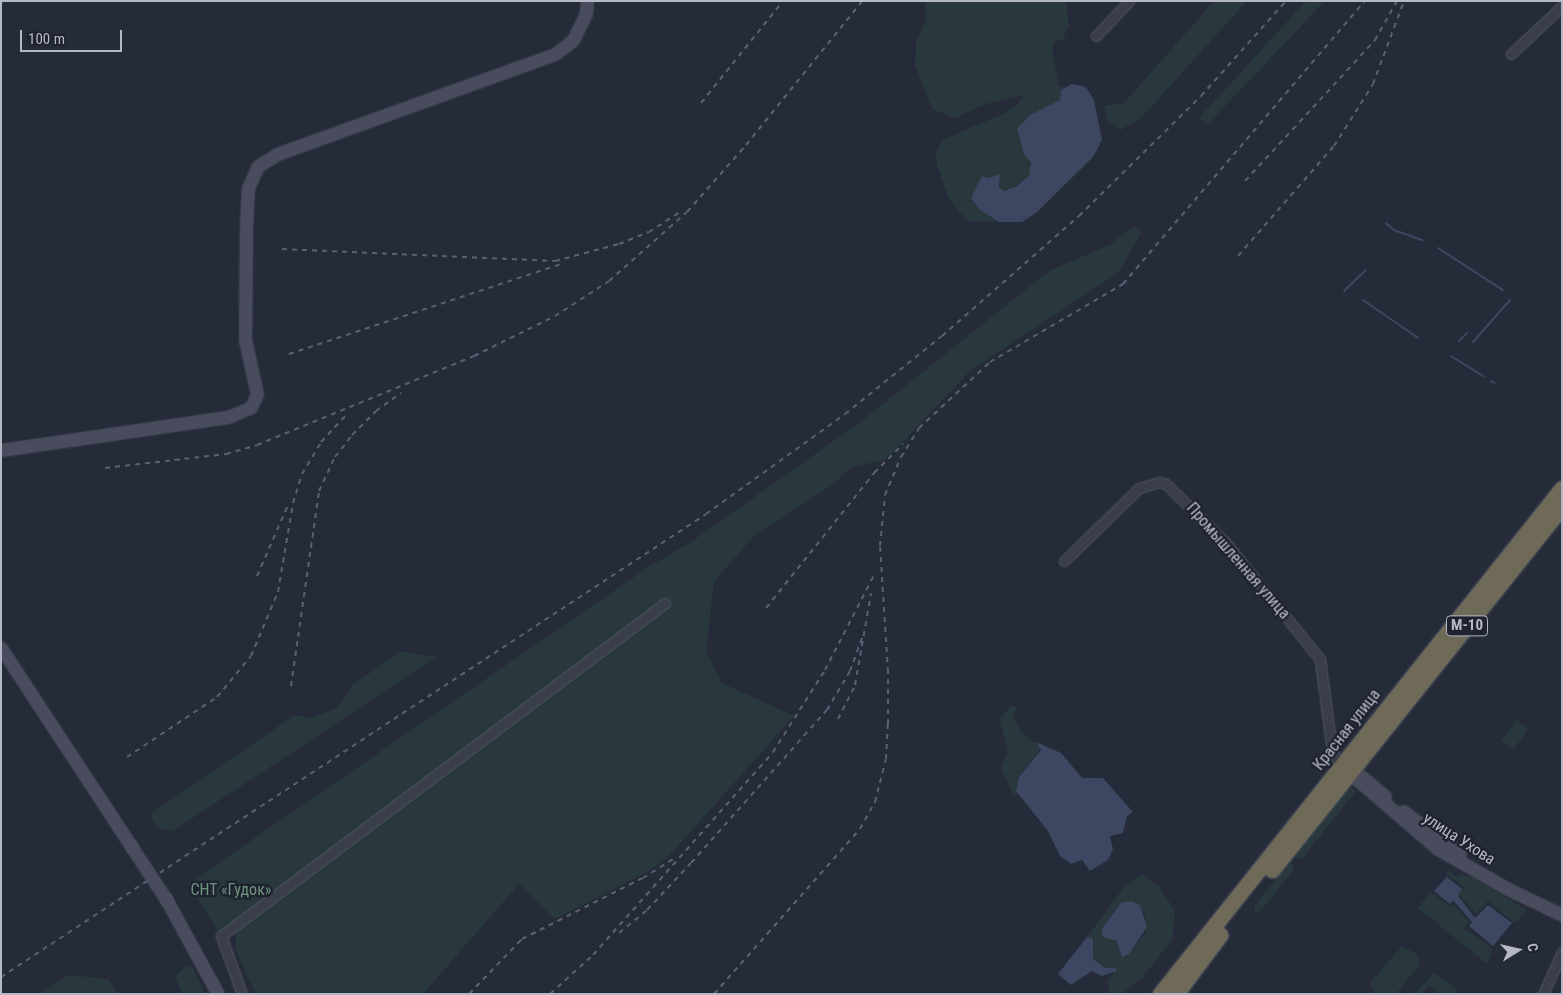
<!DOCTYPE html>
<html>
<head>
<meta charset="utf-8">
<style>
  body { margin:0 }
  #map { position:relative; width:1563px; height:995px; overflow:hidden; background:#262b3a; font-family:"Roboto Condensed",sans-serif }
  div>[style] { position:absolute }
  [style*='--x'] { left:calc(var(--x)*1px); top:calc(var(--y)*1px); width:calc(var(--w)*1px); rotate:calc(var(--a)*1deg) }
  .green>* { inset:0; background:#28383c }
  .water>* { inset:0; background:#3d4761 }
  .stream>* { height:2px; margin:-1px; padding:0 1px; transform-origin:1px; border-radius:1px; background:#3d4761 }
  .roads { filter:drop-shadow(0 0 1px #545965) drop-shadow(0 0 1px #545965) }
  .street>* { height:9px; margin:-4.5px; padding:0 4.5px; transform-origin:4.5px; border-radius:4.5px; background:#393e4a }
  .secondary>* { height:11px; margin:-5.5px; padding:0 5.5px; transform-origin:5.5px; border-radius:5.5px; background:#484c5d }
  .highway>* { height:15px; margin:-7.5px; padding:0 7.5px; transform-origin:7.5px; border-radius:7.5px; background:#6f6a57 }
  .rail>* { height:2px; margin-top:-1px; transform-origin:0; background:repeating-linear-gradient(90deg,#5c6171 0 5px,transparent 0 10px) }
  .bridges { filter:drop-shadow(0 0 1px #545965) drop-shadow(0 0 1px #545965) }
  .secondary-bridge>* { height:11px; margin:-5.5px; padding:0 5.5px; transform-origin:5.5px; border-radius:5.5px; background:#484c5d }
  span { translate:-50% -50%; white-space:nowrap; text-align:center; line-height:1.15; -webkit-text-stroke:4.5px #1e232f; paint-order:stroke }
  .shield-label span { padding:1px 4px; background:#1e232f; border:1px solid; border-radius:4px; -webkit-text-stroke-width:0 }
  .shield-label { font-size:15px; color:#b5b9c6; font-weight:700 }
  .street-label { font-size:16px; color:#b5b9c6 }
  .park-label { font-size:16px; color:#6e947d }
  .frame { position:absolute; inset:0; border:2px solid #b5b9c6; pointer-events:none }
  .north { position:absolute; left:1493px; top:925px; width:50px; height:50px; -webkit-text-stroke:4px #1e232f; paint-order:stroke; rotate:80deg; font-size:14px; font-weight:700; line-height:20px; text-align:center; color:#b5b9c6 }
  .north::after { content:''; display:block; margin:auto; width:18px; height:22px; background:#b5b9c6; clip-path:polygon(50% 0,100% 100%,50% 72%,0 100%) }
  .scale { position:absolute; left:20px; top:30px; width:102px; height:22px; box-sizing:border-box; border:2px solid #b5b9c6; border-top:0; padding-left:6px; font-size:15px; line-height:18px; white-space:nowrap; color:#b5b9c6; -webkit-text-stroke:4px #1e232f; paint-order:stroke }
</style>
</head>
<body>
<div id="map">
  <div class="green">
    <div style="clip-path:polygon(925px 1px,1066px 1px,1069px 25px,1063px 39px,1053px 43px,1052px 49px,1059px 86px,1065px 87px,1061px 90px,1060px 100px,1030px 115px,1017px 133px,1032px 171px,1023px 182px,1005px 191px,999px 189px,1001px 178px,989px 178px,971px 198px,979px 209px,999px 222px,968px 221px,962px 215px,949px 199px,937px 165px,936px 152px,944px 139px,1003px 114px,1018px 104px,1024px 95px,986px 104px,955px 118px,932px 109px,915px 65px,916px 43px,926px 19px)"></div>
    <div style="clip-path:polygon(1214px 1px,1247px 1px,1142px 117px,1121px 130px,1107px 120px,1105px 106px,1124px 103px)"></div>
    <div style="clip-path:polygon(1306px 1px,1325px 1px,1207px 125px,1199px 118px)"></div>
    <div style="clip-path:polygon(1133px 227px,1140px 229px,1141px 233px,1118px 273px,971px 370px,893px 452px,883px 461px,853px 466px,832px 485px,753px 537px,714px 582px,706px 651px,722px 683px,794px 716px,667px 858px,645px 873px,555px 919px,519px 884px,423px 994px,256px 994px,236px 951px,236px 925px,221px 936px,188px 884px,650px 566px,688px 544px,859px 423px,1049px 271px,1109px 245px)"></div>
    <div style="clip-path:polygon(401px 651px,437px 657px,173px 831px,157px 828px,150px 814px,295px 715px,311px 718px,337px 708px,354px 684px)"></div>
    <div style="clip-path:polygon(1011px 706px,1017px 707px,1013px 718px,1021px 732px,1041px 748px,1019px 777px,1018px 794px,1013px 794px,1001px 768px,1008px 752px,1000px 719px)"></div>
    <div style="clip-path:polygon(1516px 720px,1528px 728px,1514px 750px,1501px 741px)"></div>
    <div style="clip-path:polygon(1352px 788px,1356px 791px,1302px 859px,1294px 858px,1344px 791px)"></div>
    <div style="clip-path:polygon(1292px 860px,1294px 869px,1261px 911px,1255px 912px,1254px 906px)"></div>
    <div style="clip-path:polygon(1447px 869px,1457px 877px,1460px 874px,1474px 878px,1527px 910px,1515px 923px,1488px 901px,1476px 914px,1459px 895px,1464px 887px,1446px 874px)"></div>
    <div style="clip-path:polygon(evenodd,1140px 875px,1145px 875px,1160px 888px,1175px 911px,1172px 940px,1141px 979px,1120px 994px,1110px 994px,1107px 980px,1113px 974px,1113px 967px,1105px 968px,1093px 959px,1091px 951px,1094px 941px,1087px 937px,1123px 888px,1140px 875px,1140px 905px,1145px 915px,1146px 932px,1133px 949px,1122px 950px,1117px 941px,1104px 937px,1101px 930px,1117px 907px,1140px 905px)"></div>
    <div style="clip-path:polygon(1430px 892px,1450px 906px,1453px 904px,1469px 922px,1464px 928px,1492px 948px,1491px 957px,1486px 963px,1418px 908px)"></div>
    <div style="clip-path:polygon(1402px 946px,1418px 955px,1420px 964px,1396px 994px,1375px 994px,1370px 983px)"></div>
    <div style="clip-path:polygon(186px 966px,193px 968px,205px 994px,182px 994px,175px 976px)"></div>
    <div style="clip-path:polygon(1434px 973px,1457px 989px,1456px 994px,1440px 994px,1429px 985px,1421px 994px,1414px 994px)"></div>
    <div style="clip-path:polygon(68px 975px,108px 979px,118px 994px,40px 994px)"></div>
  </div>
  <div class="water">
    <div style="clip-path:polygon(1072px 84px,1086px 87px,1094px 100px,1102px 140px,1093px 157px,1036px 213px,1022px 222px,999px 222px,979px 209px,971px 198px,982px 176px,989px 178px,1000px 174px,999px 188px,1005px 191px,1017px 186px,1029px 176px,1031px 163px,1024px 154px,1017px 129px,1030px 115px,1060px 100px,1061px 90px)"></div>
    <div style="clip-path:polygon(1036px 742px,1061px 753px,1082px 778px,1103px 778px,1133px 812px,1127px 816px,1123px 833px,1110px 836px,1113px 849px,1108px 860px,1090px 871px,1082px 860px,1071px 864px,1060px 856px,1048px 831px,1016px 791px,1019px 777px,1041px 750px)"></div>
    <div style="clip-path:polygon(1447px 877px,1462px 889px,1458px 896px,1475px 918px,1488px 905px,1512px 923px,1493px 946px,1469px 926px,1472px 922px,1453px 900px,1450px 904px,1434px 891px)"></div>
    <div style="clip-path:polygon(1131px 901px,1140px 905px,1147px 927px,1129px 954px,1122px 957px,1117px 941px,1103px 937px,1101px 930px,1121px 903px)"></div>
    <div style="clip-path:polygon(1087px 937px,1093px 939px,1093px 959px,1105px 968px,1116px 968px,1116px 971px,1102px 976px,1092px 971px,1071px 985px,1058px 974px)"></div>
  </div>
  <div class="stream">
    <div style="--x:1386;--y:223;--w:11;--a:41"></div>
    <div style="--x:1394;--y:230;--w:30;--a:20"></div>
    <div style="--x:1438;--y:248;--w:77;--a:32.9"></div>
    <div style="--x:1344;--y:291;--w:30;--a:-44"></div>
    <div style="--x:1363;--y:300;--w:67;--a:34.6"></div>
    <div style="--x:1459;--y:341;--w:11;--a:-45"></div>
    <div style="--x:1473;--y:342;--w:56;--a:-48.6"></div>
    <div style="--x:1451;--y:356;--w:38;--a:32"></div>
    <div style="--x:1491;--y:381;--w:4;--a:27"></div>
  </div>
  <div class="roads">
    <div class="street">
      <div style="--x:1096;--y:36;--w:48;--a:-46.7"></div>
      <div style="--x:1511;--y:54;--w:70;--a:-43.3"></div>
      <div style="--x:1064;--y:561;--w:105;--a:-44.2"></div>
      <div style="--x:1139;--y:488;--w:22;--a:-16"></div>
      <div style="--x:1160;--y:482;--w:6;--a:18"></div>
      <div style="--x:1166;--y:484;--w:84;--a:44.5"></div>
      <div style="--x:1226;--y:543;--w:149;--a:51"></div>
      <div style="--x:1320;--y:659;--w:94;--a:82.6"></div>
      <div style="--x:1332;--y:752;--w:16;--a:52"></div>
      <div style="--x:242;--y:994;--w:62;--a:-109.9"></div>
      <div style="--x:221;--y:936;--w:555;--a:-36.87"></div>
      <div style="--x:1543;--y:994;--w:46;--a:-65.7"></div>
    </div>
    <div class="secondary">
      <div style="--x:1;--y:450;--w:229;--a:-8.3"></div>
      <div style="--x:228;--y:417;--w:25;--a:-23"></div>
      <div style="--x:251;--y:407;--w:14;--a:-65"></div>
      <div style="--x:257;--y:394;--w:55;--a:-102.5"></div>
      <div style="--x:245;--y:340;--w:114;--a:-89.5"></div>
      <div style="--x:246;--y:226;--w:38;--a:-87"></div>
      <div style="--x:248;--y:188;--w:24;--a:-66"></div>
      <div style="--x:258;--y:166;--w:22;--a:-32"></div>
      <div style="--x:277;--y:154;--w:295;--a:-19.8"></div>
      <div style="--x:555;--y:54;--w:23;--a:-38"></div>
      <div style="--x:573;--y:40;--w:30;--a:-64"></div>
      <div style="--x:586;--y:13;--w:12;--a:-85"></div>
      <div style="--x:1;--y:648;--w:237;--a:56.7"></div>
      <div style="--x:1351;--y:768;--w:44;--a:39.5"></div>
      <div style="--x:1345;--y:769;--w:123;--a:40.7"></div>
      <div style="--x:1438;--y:849;--w:78;--a:29.8"></div>
      <div style="--x:1506;--y:888;--w:62;--a:25.7"></div>
      <div style="--x:1403;--y:811;--w:71;--a:37"></div>
      <div style="--x:166;--y:899;--w:108;--a:61.3"></div>
    </div>
    <div class="highway">
      <div style="--x:1272;--y:870;--w:465;--a:-51.4"></div>
      <div style="--x:1160;--y:994;--w:646;--a:-51.53"></div>
      <div style="--x:1176;--y:994;--w:74;--a:-53.3"></div>
    </div>
  </div>
  <div class="rail">
    <div style="--x:701;--y:103;--w:131;--a:-51.2"></div>
    <div style="--x:1245;--y:181;--w:192;--a:-47.3"></div>
    <div style="--x:1375;--y:40;--w:45;--a:-60.6"></div>
    <div style="--x:282;--y:249;--w:273;--a:2.5"></div>
    <div style="--x:555;--y:261;--w:66;--a:-14.9"></div>
    <div style="--x:619;--y:244;--w:32;--a:-22"></div>
    <div style="--x:649;--y:232;--w:37;--a:-33"></div>
    <div style="--x:1238;--y:256;--w:146;--a:-48.9"></div>
    <div style="--x:1334;--y:146;--w:73;--a:-57.8"></div>
    <div style="--x:1373;--y:84;--w:89;--a:-69.5"></div>
    <div style="--x:289;--y:354;--w:287;--a:-18.3"></div>
    <div style="--x:105;--y:468;--w:122;--a:-6.6"></div>
    <div style="--x:226;--y:454;--w:32;--a:-16"></div>
    <div style="--x:257;--y:445;--w:235;--a:-22.3"></div>
    <div style="--x:474;--y:356;--w:90;--a:-26.3"></div>
    <div style="--x:555;--y:316;--w:64;--a:-32.9"></div>
    <div style="--x:609;--y:281;--w:104;--a:-41.5"></div>
    <div style="--x:687;--y:212;--w:89;--a:-48.6"></div>
    <div style="--x:746;--y:145;--w:185;--a:-51.1"></div>
    <div style="--x:257;--y:576;--w:77;--a:-66.4"></div>
    <div style="--x:766;--y:608;--w:173;--a:-51.3"></div>
    <div style="--x:874;--y:473;--w:41;--a:-45"></div>
    <div style="--x:291;--y:686;--w:197;--a:-81.8"></div>
    <div style="--x:319;--y:491;--w:38;--a:-65"></div>
    <div style="--x:335;--y:457;--w:28;--a:-52"></div>
    <div style="--x:352;--y:435;--w:34;--a:-45"></div>
    <div style="--x:376;--y:411;--w:31;--a:-36"></div>
    <div style="--x:838;--y:719;--w:38;--a:-63"></div>
    <div style="--x:855;--y:685;--w:93;--a:-80.1"></div>
    <div style="--x:127;--y:757;--w:108;--a:-33.7"></div>
    <div style="--x:217;--y:697;--w:53;--a:-50.3"></div>
    <div style="--x:251;--y:656;--w:69;--a:-67.1"></div>
    <div style="--x:278;--y:592;--w:90;--a:-80.4"></div>
    <div style="--x:293;--y:503;--w:30;--a:-73"></div>
    <div style="--x:302;--y:474;--w:37;--a:-59"></div>
    <div style="--x:321;--y:442;--w:38;--a:-47"></div>
    <div style="--x:619;--y:933;--w:36;--a:-39"></div>
    <div style="--x:647;--y:910;--w:64;--a:-46.9"></div>
    <div style="--x:691;--y:863;--w:205;--a:-48.4"></div>
    <div style="--x:827;--y:710;--w:45;--a:-59.5"></div>
    <div style="--x:850;--y:671;--w:38;--a:-70"></div>
    <div style="--x:1;--y:977;--w:843;--a:-33.29"></div>
    <div style="--x:706;--y:514;--w:171;--a:-35.7"></div>
    <div style="--x:845;--y:414;--w:124;--a:-38.8"></div>
    <div style="--x:942;--y:336;--w:182;--a:-41.2"></div>
    <div style="--x:1079;--y:216;--w:171;--a:-44.5"></div>
    <div style="--x:1201;--y:96;--w:127;--a:-48.2"></div>
    <div style="--x:469;--y:994;--w:76;--a:-46.1"></div>
    <div style="--x:522;--y:939;--w:136;--a:-26.8"></div>
    <div style="--x:643;--y:878;--w:36;--a:-32"></div>
    <div style="--x:550;--y:994;--w:58;--a:-42.2"></div>
    <div style="--x:593;--y:955;--w:271;--a:-48.4"></div>
    <div style="--x:773;--y:752;--w:97;--a:-57.6"></div>
    <div style="--x:825;--y:670;--w:105;--a:-62.7"></div>
    <div style="--x:714;--y:994;--w:220;--a:-48.5"></div>
    <div style="--x:860;--y:829;--w:31;--a:-61"></div>
    <div style="--x:875;--y:802;--w:44;--a:-75.7"></div>
    <div style="--x:886;--y:759;--w:35;--a:-87"></div>
    <div style="--x:888;--y:724;--w:52;--a:-90"></div>
    <div style="--x:888;--y:672;--w:126;--a:-93.6"></div>
    <div style="--x:880;--y:546;--w:51;--a:-84.4"></div>
    <div style="--x:885;--y:495;--w:41;--a:-67.2"></div>
    <div style="--x:901;--y:457;--w:34;--a:-58"></div>
    <div style="--x:919;--y:428;--w:97;--a:-42.9"></div>
    <div style="--x:990;--y:362;--w:154;--a:-30.4"></div>
    <div style="--x:1123;--y:284;--w:372;--a:-49.5"></div>
  </div>
  <div class="bridges">
    <div class="secondary-bridge">
      <div style="--x:131;--y:846;--w:64;--a:56.6"></div>
    </div>
  </div>
  <div class="shield-label">
    <span style="left:1467px;top:626px">М-10</span>
  </div>
  <div class="street-label">
    <span style="left:1238px;top:561px;rotate:49deg">Промышленная улица</span>
    <span style="left:1347px;top:730px;rotate:-52deg">Красная улица</span>
    <span style="left:1459px;top:839px;rotate:33deg">улица Ухова</span>
  </div>
  <div class="park-label">
    <span style="left:231px;top:890px">СНТ «Гудок»</span>
  </div>
  <div class="frame"></div>
  <div class="north">С</div>
  <div class="scale">100 m</div>
</div>
</body>
</html>
